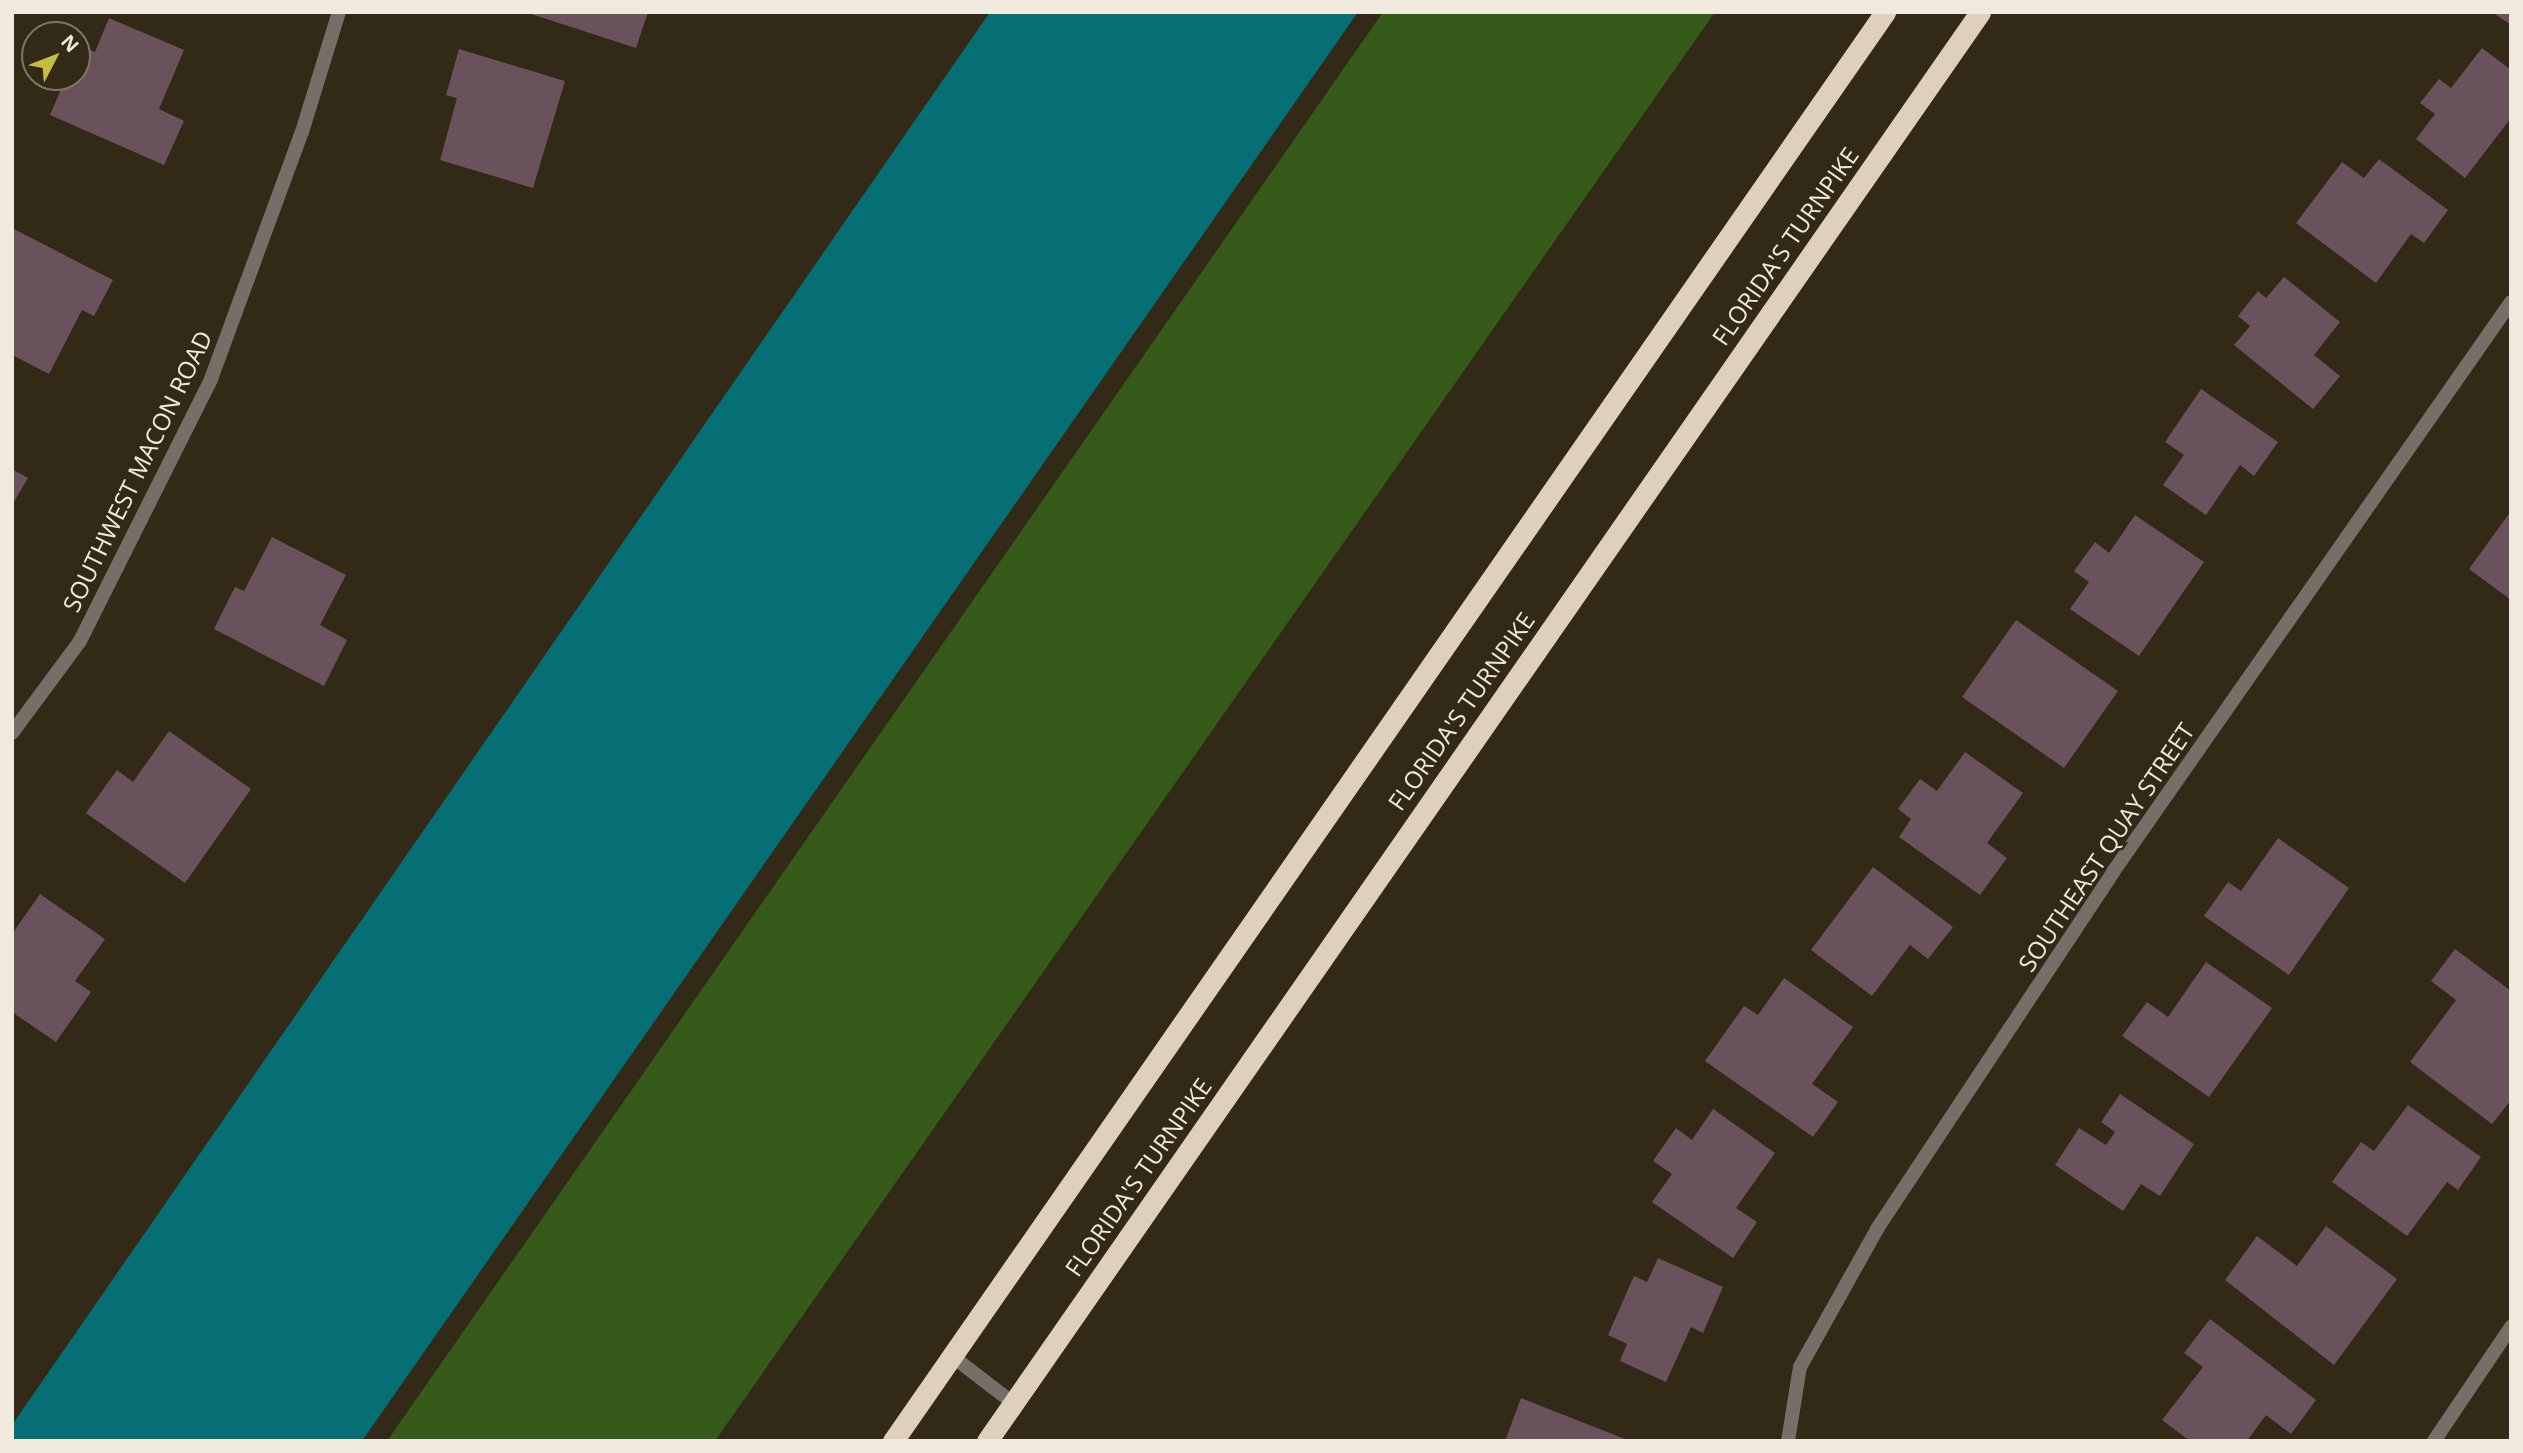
<!DOCTYPE html>
<html>
<head>
<meta charset="utf-8">
<style>
  body { margin:0 }
  #map { position:relative; width:2523px; height:1453px; overflow:hidden; background:#322916; font-family:"Open Sans",sans-serif }
  div>[style] { position:absolute }
  [style*='--x'] { left:calc(var(--x)*1px); top:calc(var(--y)*1px); width:calc(var(--w)*1px); rotate:calc(var(--a)*1deg) }
  .green>* { inset:0; background:#355a19 }
  .water>* { inset:0; background:#066f76 }
  .building>* { inset:0; background:#69525c }
  .service>* { height:14px; margin:-7px; padding:0 7px; transform-origin:7px; border-radius:7px; background:#756f67 }
  .minor>* { height:14px; margin:-7px; padding:0 7px; transform-origin:7px; border-radius:7px; background:#756f67 }
  .motorway>* { height:21px; margin:-10.5px; padding:0 10.5px; transform-origin:10.5px; border-radius:10.5px; background:#ded0ba }
  span { translate:-50% -50%; white-space:nowrap; text-align:center; line-height:1.15; -webkit-text-stroke:5px #322916; paint-order:stroke }
  .street-label { font-size:24px; color:#f0eade }
  .frame { position:absolute; inset:0; border:14px solid #f0eade; pointer-events:none }
  .north { position:absolute; left:21px; top:21px; width:70px; height:70px; box-sizing:border-box; background:#322916; border:2px solid #7e7666; border-radius:50%; rotate:48deg; font-size:19px; font-weight:700; line-height:28px; text-align:center; color:#f0eade }
  .north::after { content:''; display:block; margin:auto; width:24px; height:32px; background:#c1be40; clip-path:polygon(50% 0,100% 100%,50% 72%,0 100%) }
</style>
</head>
<body>
<div id="map">
  <div class="green">
    <div style="clip-path:polygon(1383px 12px,1715px 12px,715px 1441px,387px 1441px)"></div>
  </div>
  <div class="water">
    <div style="clip-path:polygon(990px 12px,1358px 12px,362px 1441px,12px 1441px,12px 1425px)"></div>
  </div>
  <div class="building">
    <div style="clip-path:polygon(525px 12px,648px 12px,636px 48px)"></div>
    <div style="clip-path:polygon(2492px 12px,2511px 12px,2511px 25px)"></div>
    <div style="clip-path:polygon(109px 18px,184px 50px,159px 109px,184px 121px,164px 165px,50px 115px,66px 77px,77px 77px,80px 46px,95px 52px)"></div>
    <div style="clip-path:polygon(2482px 48px,2511px 70px,2511px 118px,2465px 178px,2416px 139px,2435px 114px,2420px 103px,2439px 79px,2451px 88px)"></div>
    <div style="clip-path:polygon(459px 49px,565px 81px,533px 188px,440px 160px,457px 98px,446px 95px)"></div>
    <div style="clip-path:polygon(2379px 159px,2448px 210px,2424px 243px,2411px 234px,2376px 283px,2296px 223px,2342px 162px,2364px 178px)"></div>
    <div style="clip-path:polygon(12px 228px,113px 280px,94px 316px,82px 310px,49px 374px,12px 355px)"></div>
    <div style="clip-path:polygon(2284px 277px,2340px 322px,2314px 355px,2340px 376px,2313px 409px,2234px 345px,2250px 326px,2238px 316px,2258px 291px,2266px 298px)"></div>
    <div style="clip-path:polygon(2201px 389px,2278px 442px,2254px 476px,2240px 465px,2206px 515px,2163px 485px,2184px 455px,2165px 442px)"></div>
    <div style="clip-path:polygon(12px 469px,28px 478px,12px 505px)"></div>
    <div style="clip-path:polygon(2511px 511px,2511px 600px,2469px 569px)"></div>
    <div style="clip-path:polygon(2135px 515px,2204px 562px,2139px 656px,2070px 609px,2089px 582px,2074px 571px,2095px 542px,2109px 553px)"></div>
    <div style="clip-path:polygon(272px 537px,346px 575px,320px 625px,347px 640px,324px 686px,214px 629px,235px 587px,244px 591px)"></div>
    <div style="clip-path:polygon(2016px 620px,2118px 691px,2064px 768px,1962px 697px)"></div>
    <div style="clip-path:polygon(169px 731px,251px 789px,185px 883px,86px 813px,117px 770px,133px 782px)"></div>
    <div style="clip-path:polygon(1965px 752px,2023px 793px,1987px 843px,2007px 858px,1980px 895px,1899px 837px,1911px 819px,1898px 809px,1920px 779px,1937px 791px)"></div>
    <div style="clip-path:polygon(2278px 838px,2349px 888px,2289px 975px,2204px 916px,2228px 882px,2241px 891px)"></div>
    <div style="clip-path:polygon(1873px 867px,1953px 927px,1928px 959px,1910px 945px,1872px 996px,1811px 950px)"></div>
    <div style="clip-path:polygon(40px 894px,105px 939px,75px 981px,91px 992px,56px 1042px,12px 1012px,12px 934px)"></div>
    <div style="clip-path:polygon(2455px 949px,2511px 991px,2511px 1100px,2492px 1124px,2410px 1062px,2456px 1000px,2431px 981px)"></div>
    <div style="clip-path:polygon(2206px 962px,2272px 1008px,2209px 1097px,2122px 1036px,2147px 1002px,2168px 1017px)"></div>
    <div style="clip-path:polygon(1784px 978px,1853px 1027px,1812px 1084px,1838px 1102px,1813px 1137px,1705px 1061px,1744px 1006px,1758px 1015px)"></div>
    <div style="clip-path:polygon(2120px 1094px,2194px 1144px,2160px 1196px,2141px 1184px,2123px 1211px,2055px 1165px,2079px 1128px,2106px 1145px,2115px 1132px,2101px 1122px)"></div>
    <div style="clip-path:polygon(2408px 1105px,2481px 1157px,2458px 1190px,2447px 1182px,2407px 1236px,2332px 1182px,2361px 1142px,2374px 1151px)"></div>
    <div style="clip-path:polygon(1713px 1109px,1775px 1153px,1736px 1208px,1757px 1222px,1733px 1258px,1652px 1202px,1672px 1174px,1653px 1161px,1676px 1128px,1692px 1140px)"></div>
    <div style="clip-path:polygon(2326px 1226px,2397px 1279px,2334px 1365px,2225px 1280px,2257px 1236px,2297px 1266px)"></div>
    <div style="clip-path:polygon(1658px 1258px,1723px 1287px,1703px 1333px,1691px 1327px,1666px 1382px,1620px 1361px,1627px 1344px,1608px 1335px,1634px 1276px,1647px 1282px)"></div>
    <div style="clip-path:polygon(2210px 1319px,2316px 1400px,2291px 1434px,2266px 1415px,2247px 1441px,2190px 1441px,2162px 1420px,2203px 1367px,2184px 1353px)"></div>
    <div style="clip-path:polygon(1521px 1398px,1630px 1441px,1505px 1441px)"></div>
  </div>
  <div class="service">
    <div style="--x:952;--y:1356;--w:77;--a:37.6"></div>
  </div>
  <div class="minor">
    <div style="--x:12;--y:733;--w:114;--a:-53.5"></div>
    <div style="--x:80;--y:641;--w:293;--a:-63.4"></div>
    <div style="--x:211;--y:379;--w:263;--a:-69.8"></div>
    <div style="--x:302;--y:132;--w:126;--a:-72.9"></div>
    <div style="--x:1788;--y:1441;--w:75;--a:-80.8"></div>
    <div style="--x:1800;--y:1367;--w:158;--a:-60.8"></div>
    <div style="--x:1877;--y:1229;--w:428;--a:-56.5"></div>
    <div style="--x:2113;--y:872;--w:695;--a:-55.08"></div>
    <div style="--x:2434;--y:1441;--w:138;--a:-56"></div>
  </div>
  <div class="motorway">
    <div style="--x:893;--y:1441;--w:1740;--a:-55.23"></div>
    <div style="--x:987;--y:1441;--w:1740;--a:-55.2"></div>
  </div>
  <div class="street-label">
    <span style="left:1785px;top:246px;rotate:-55deg">FLORIDA'S TURNPIKE</span>
    <span style="left:137px;top:471px;rotate:-64deg">SOUTHWEST MACON ROAD</span>
    <span style="left:1461px;top:711px;rotate:-55deg">FLORIDA'S TURNPIKE</span>
    <span style="left:2106px;top:847px;rotate:-56deg">SOUTHEAST QUAY STREET</span>
    <span style="left:1138px;top:1177px;rotate:-55deg">FLORIDA'S TURNPIKE</span>
  </div>
  <div class="frame"></div>
  <div class="north">N</div>
</div>
</body>
</html>
